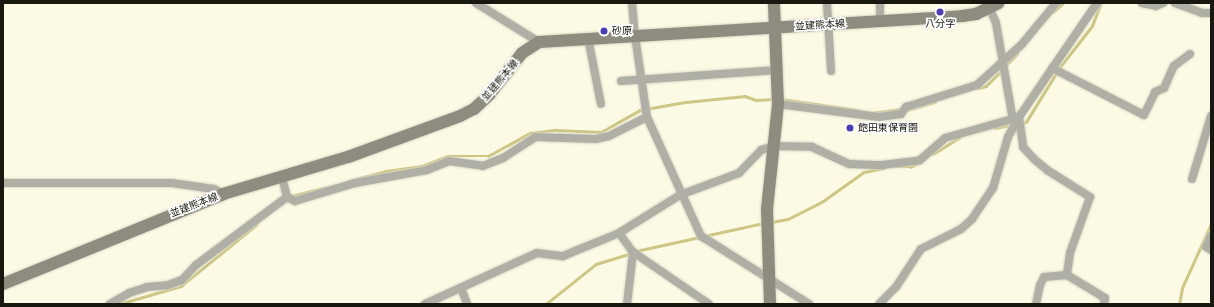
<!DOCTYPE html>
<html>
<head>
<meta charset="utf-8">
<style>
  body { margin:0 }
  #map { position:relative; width:1214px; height:307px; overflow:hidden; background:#fcfae5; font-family:"DejaVu Sans","Noto Sans JP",sans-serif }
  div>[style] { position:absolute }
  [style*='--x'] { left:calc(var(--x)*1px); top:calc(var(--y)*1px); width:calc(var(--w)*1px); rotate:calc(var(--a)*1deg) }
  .stream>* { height:2.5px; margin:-1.25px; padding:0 1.25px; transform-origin:1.25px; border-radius:1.25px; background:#cec685 }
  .roads { filter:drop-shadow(0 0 1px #d8d6c3) drop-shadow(0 0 1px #d8d6c3) }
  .street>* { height:8px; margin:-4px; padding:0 4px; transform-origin:4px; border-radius:4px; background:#b0afa6 }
  .secondary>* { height:12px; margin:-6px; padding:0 6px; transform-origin:6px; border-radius:6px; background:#8d8c7f }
  .dots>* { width:11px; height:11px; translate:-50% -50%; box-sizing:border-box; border:2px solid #fff; border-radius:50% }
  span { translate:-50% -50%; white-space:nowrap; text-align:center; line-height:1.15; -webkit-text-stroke:3.5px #fff; paint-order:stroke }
  .poi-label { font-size:10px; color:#191810 }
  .left { translate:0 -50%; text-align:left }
  .street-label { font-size:10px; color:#191810 }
  .frame { position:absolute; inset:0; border:4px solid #191810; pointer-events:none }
</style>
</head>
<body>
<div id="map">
  <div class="stream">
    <div style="--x:1053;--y:12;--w:13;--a:-42"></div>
    <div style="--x:1005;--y:66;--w:17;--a:-45"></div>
    <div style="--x:978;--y:88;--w:8;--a:-14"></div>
    <div style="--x:986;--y:86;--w:23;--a:-45"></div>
    <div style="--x:781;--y:99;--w:77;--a:8.2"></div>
    <div style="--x:907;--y:110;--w:29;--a:-16"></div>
    <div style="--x:872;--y:113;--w:30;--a:-8"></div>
    <div style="--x:1022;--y:123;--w:4;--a:-14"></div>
    <div style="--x:1026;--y:122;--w:65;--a:-58.3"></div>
    <div style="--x:1060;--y:67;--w:52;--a:-52"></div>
    <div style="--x:1092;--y:26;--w:25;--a:-69"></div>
    <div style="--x:995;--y:128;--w:16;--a:-11"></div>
    <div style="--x:933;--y:154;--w:31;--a:-32"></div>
    <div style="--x:893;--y:167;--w:17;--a:0"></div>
    <div style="--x:910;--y:167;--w:10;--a:-24"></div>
    <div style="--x:356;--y:179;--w:31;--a:-15"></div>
    <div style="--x:386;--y:171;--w:36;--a:-8"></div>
    <div style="--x:422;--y:166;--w:28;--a:-21"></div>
    <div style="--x:448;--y:156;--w:40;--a:0"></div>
    <div style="--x:488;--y:156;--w:48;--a:-28.7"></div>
    <div style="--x:530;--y:133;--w:26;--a:-7"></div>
    <div style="--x:556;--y:130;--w:45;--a:2.5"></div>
    <div style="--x:601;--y:132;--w:45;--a:-29.4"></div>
    <div style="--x:640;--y:110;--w:47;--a:-9.9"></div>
    <div style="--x:686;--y:102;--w:59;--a:-5.8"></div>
    <div style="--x:745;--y:96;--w:12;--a:20"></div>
    <div style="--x:756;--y:100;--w:18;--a:-3"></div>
    <div style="--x:291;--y:196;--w:46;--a:-13.7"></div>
    <div style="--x:771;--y:222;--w:17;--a:-10"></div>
    <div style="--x:788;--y:219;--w:39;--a:-27"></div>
    <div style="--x:823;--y:201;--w:50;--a:-35.3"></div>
    <div style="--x:864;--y:172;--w:20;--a:-11"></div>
    <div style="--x:704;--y:236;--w:61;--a:-12.2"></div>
    <div style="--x:636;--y:251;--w:66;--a:-12.3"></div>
    <div style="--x:119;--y:304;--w:65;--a:-16.2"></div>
    <div style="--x:181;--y:286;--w:97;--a:-39.1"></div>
    <div style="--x:546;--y:304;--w:64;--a:-38.7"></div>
    <div style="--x:596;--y:264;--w:37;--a:-17"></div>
    <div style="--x:1179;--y:304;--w:16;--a:-79"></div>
    <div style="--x:1182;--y:288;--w:70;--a:-65.6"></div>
  </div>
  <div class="roads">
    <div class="street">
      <div style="--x:476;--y:3;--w:74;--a:31.8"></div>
      <div style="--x:632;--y:3;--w:33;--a:85"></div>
      <div style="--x:635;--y:36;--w:82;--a:81.6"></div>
      <div style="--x:647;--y:117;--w:131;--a:65.6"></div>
      <div style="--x:701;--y:236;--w:128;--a:32.2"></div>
      <div style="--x:827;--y:3;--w:68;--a:86.6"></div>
      <div style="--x:880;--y:3;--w:18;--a:90"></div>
      <div style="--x:1142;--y:3;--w:14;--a:12"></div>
      <div style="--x:1156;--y:6;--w:8;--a:-23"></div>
      <div style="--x:1175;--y:3;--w:29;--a:20"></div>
      <div style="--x:1202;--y:13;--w:9;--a:0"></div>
      <div style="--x:990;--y:9;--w:15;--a:67"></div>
      <div style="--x:996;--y:23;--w:98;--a:80.1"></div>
      <div style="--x:588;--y:38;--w:67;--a:78.9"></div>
      <div style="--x:1052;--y:68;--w:103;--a:27.1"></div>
      <div style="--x:1144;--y:115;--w:25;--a:-64"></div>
      <div style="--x:1155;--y:92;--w:10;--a:-24"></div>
      <div style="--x:1164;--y:88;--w:24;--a:-66"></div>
      <div style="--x:1174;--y:66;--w:20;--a:-37"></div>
      <div style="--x:621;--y:81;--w:157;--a:-4"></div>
      <div style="--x:778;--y:104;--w:102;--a:7.3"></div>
      <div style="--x:879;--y:117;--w:22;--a:-8"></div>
      <div style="--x:901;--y:114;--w:9;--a:-54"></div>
      <div style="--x:906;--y:107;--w:74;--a:-17.2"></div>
      <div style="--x:977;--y:85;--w:61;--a:-42.3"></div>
      <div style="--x:1022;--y:44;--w:53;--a:-50.3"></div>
      <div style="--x:1019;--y:117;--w:30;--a:82"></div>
      <div style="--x:1023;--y:147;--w:16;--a:47"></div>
      <div style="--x:1034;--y:159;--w:17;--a:40"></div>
      <div style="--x:1047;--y:170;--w:51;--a:32.1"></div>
      <div style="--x:1090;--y:197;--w:59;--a:109.7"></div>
      <div style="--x:1070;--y:253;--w:22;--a:98"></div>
      <div style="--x:1067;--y:275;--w:44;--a:31.2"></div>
      <div style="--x:1105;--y:298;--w:6;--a:99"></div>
      <div style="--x:1192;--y:179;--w:66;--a:-73.2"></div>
      <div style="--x:3;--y:183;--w:169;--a:0"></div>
      <div style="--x:172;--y:183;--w:42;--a:8.1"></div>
      <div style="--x:214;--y:189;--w:10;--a:29"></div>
      <div style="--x:287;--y:197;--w:9;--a:27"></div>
      <div style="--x:295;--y:201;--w:63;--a:-16.7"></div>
      <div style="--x:355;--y:183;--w:73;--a:-10.2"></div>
      <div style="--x:427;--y:170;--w:24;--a:-22"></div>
      <div style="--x:449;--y:161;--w:34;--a:8"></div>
      <div style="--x:483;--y:166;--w:22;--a:-22"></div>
      <div style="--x:503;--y:158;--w:38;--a:-33"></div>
      <div style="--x:535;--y:137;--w:61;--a:1.9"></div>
      <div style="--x:596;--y:139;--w:13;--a:-13"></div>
      <div style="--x:609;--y:136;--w:42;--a:-26.6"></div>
      <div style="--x:619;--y:233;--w:24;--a:54"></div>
      <div style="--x:633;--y:252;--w:92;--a:34.4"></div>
      <div style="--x:1211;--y:236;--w:12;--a:114"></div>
      <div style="--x:1206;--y:247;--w:6;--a:31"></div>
      <div style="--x:461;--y:288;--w:17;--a:69"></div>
      <div style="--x:110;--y:304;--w:22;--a:-30"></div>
      <div style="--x:129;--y:293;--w:19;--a:-18"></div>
      <div style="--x:147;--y:287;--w:21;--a:-5"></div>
      <div style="--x:168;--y:285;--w:15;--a:-20"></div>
      <div style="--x:182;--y:280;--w:21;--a:-47"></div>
      <div style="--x:196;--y:265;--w:114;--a:-36.8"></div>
      <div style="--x:287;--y:197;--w:21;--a:-104"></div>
      <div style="--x:425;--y:304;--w:123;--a:-24.5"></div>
      <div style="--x:537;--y:253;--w:26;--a:7"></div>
      <div style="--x:563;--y:256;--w:61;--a:-22.3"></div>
      <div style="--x:619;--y:233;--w:72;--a:-31.9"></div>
      <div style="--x:680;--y:195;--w:63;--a:-20.4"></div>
      <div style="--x:739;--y:173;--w:32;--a:-46"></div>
      <div style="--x:761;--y:150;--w:13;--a:-18"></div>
      <div style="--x:773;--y:146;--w:39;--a:1"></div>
      <div style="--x:812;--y:147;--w:41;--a:24.7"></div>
      <div style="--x:849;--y:164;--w:33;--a:2"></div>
      <div style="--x:882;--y:165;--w:38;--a:-7"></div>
      <div style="--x:920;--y:160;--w:33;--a:-41"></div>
      <div style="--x:945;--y:138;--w:77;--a:-15.8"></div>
      <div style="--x:1019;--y:117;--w:138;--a:-55.6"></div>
      <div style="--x:627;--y:304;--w:52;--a:-83.4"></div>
      <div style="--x:879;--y:304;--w:24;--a:-45"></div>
      <div style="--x:896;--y:287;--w:45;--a:-56.7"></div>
      <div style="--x:921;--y:249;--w:45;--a:-26.6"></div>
      <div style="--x:961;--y:229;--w:15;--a:-42"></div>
      <div style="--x:972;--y:219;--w:37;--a:-56"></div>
      <div style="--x:993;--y:188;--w:53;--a:-73.6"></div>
      <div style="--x:1008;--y:137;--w:23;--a:-61"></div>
      <div style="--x:1036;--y:304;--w:19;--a:-78"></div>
      <div style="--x:1040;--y:285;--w:9;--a:-63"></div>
      <div style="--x:1044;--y:277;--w:23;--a:-5"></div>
    </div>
    <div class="secondary">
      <div style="--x:3;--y:284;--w:238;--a:-22.2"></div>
      <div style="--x:223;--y:194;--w:130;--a:-16.5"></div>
      <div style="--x:348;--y:157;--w:119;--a:-20.1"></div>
      <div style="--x:460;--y:116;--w:16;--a:-27"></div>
      <div style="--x:474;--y:109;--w:21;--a:-43"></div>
      <div style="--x:489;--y:95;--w:53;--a:-51.8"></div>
      <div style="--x:522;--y:53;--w:20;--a:-33"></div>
      <div style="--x:539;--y:42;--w:424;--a:-3.5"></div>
      <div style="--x:962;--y:16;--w:14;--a:-8"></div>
      <div style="--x:976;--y:14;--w:25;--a:-26"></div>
      <div style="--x:770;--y:304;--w:95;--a:-91.8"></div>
      <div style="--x:767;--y:209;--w:106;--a:-84"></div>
      <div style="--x:778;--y:104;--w:101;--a:-92.3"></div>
    </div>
  </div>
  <div class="dots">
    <div style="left:940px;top:12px;background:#4d3db4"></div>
    <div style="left:604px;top:31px;background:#4d3db4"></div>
    <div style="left:850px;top:128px;background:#4d3db4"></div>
  </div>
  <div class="poi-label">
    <span style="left:940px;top:24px">八分字</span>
    <span class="left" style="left:612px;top:31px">砂原</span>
    <span class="left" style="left:858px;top:128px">飽田東保育園</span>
  </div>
  <div class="street-label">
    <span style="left:820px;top:25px;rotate:-4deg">並建熊本線</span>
    <span style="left:500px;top:80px;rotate:-50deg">並建熊本線</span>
    <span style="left:194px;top:205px;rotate:-21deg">並建熊本線</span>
  </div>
  <div class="frame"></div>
</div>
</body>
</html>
